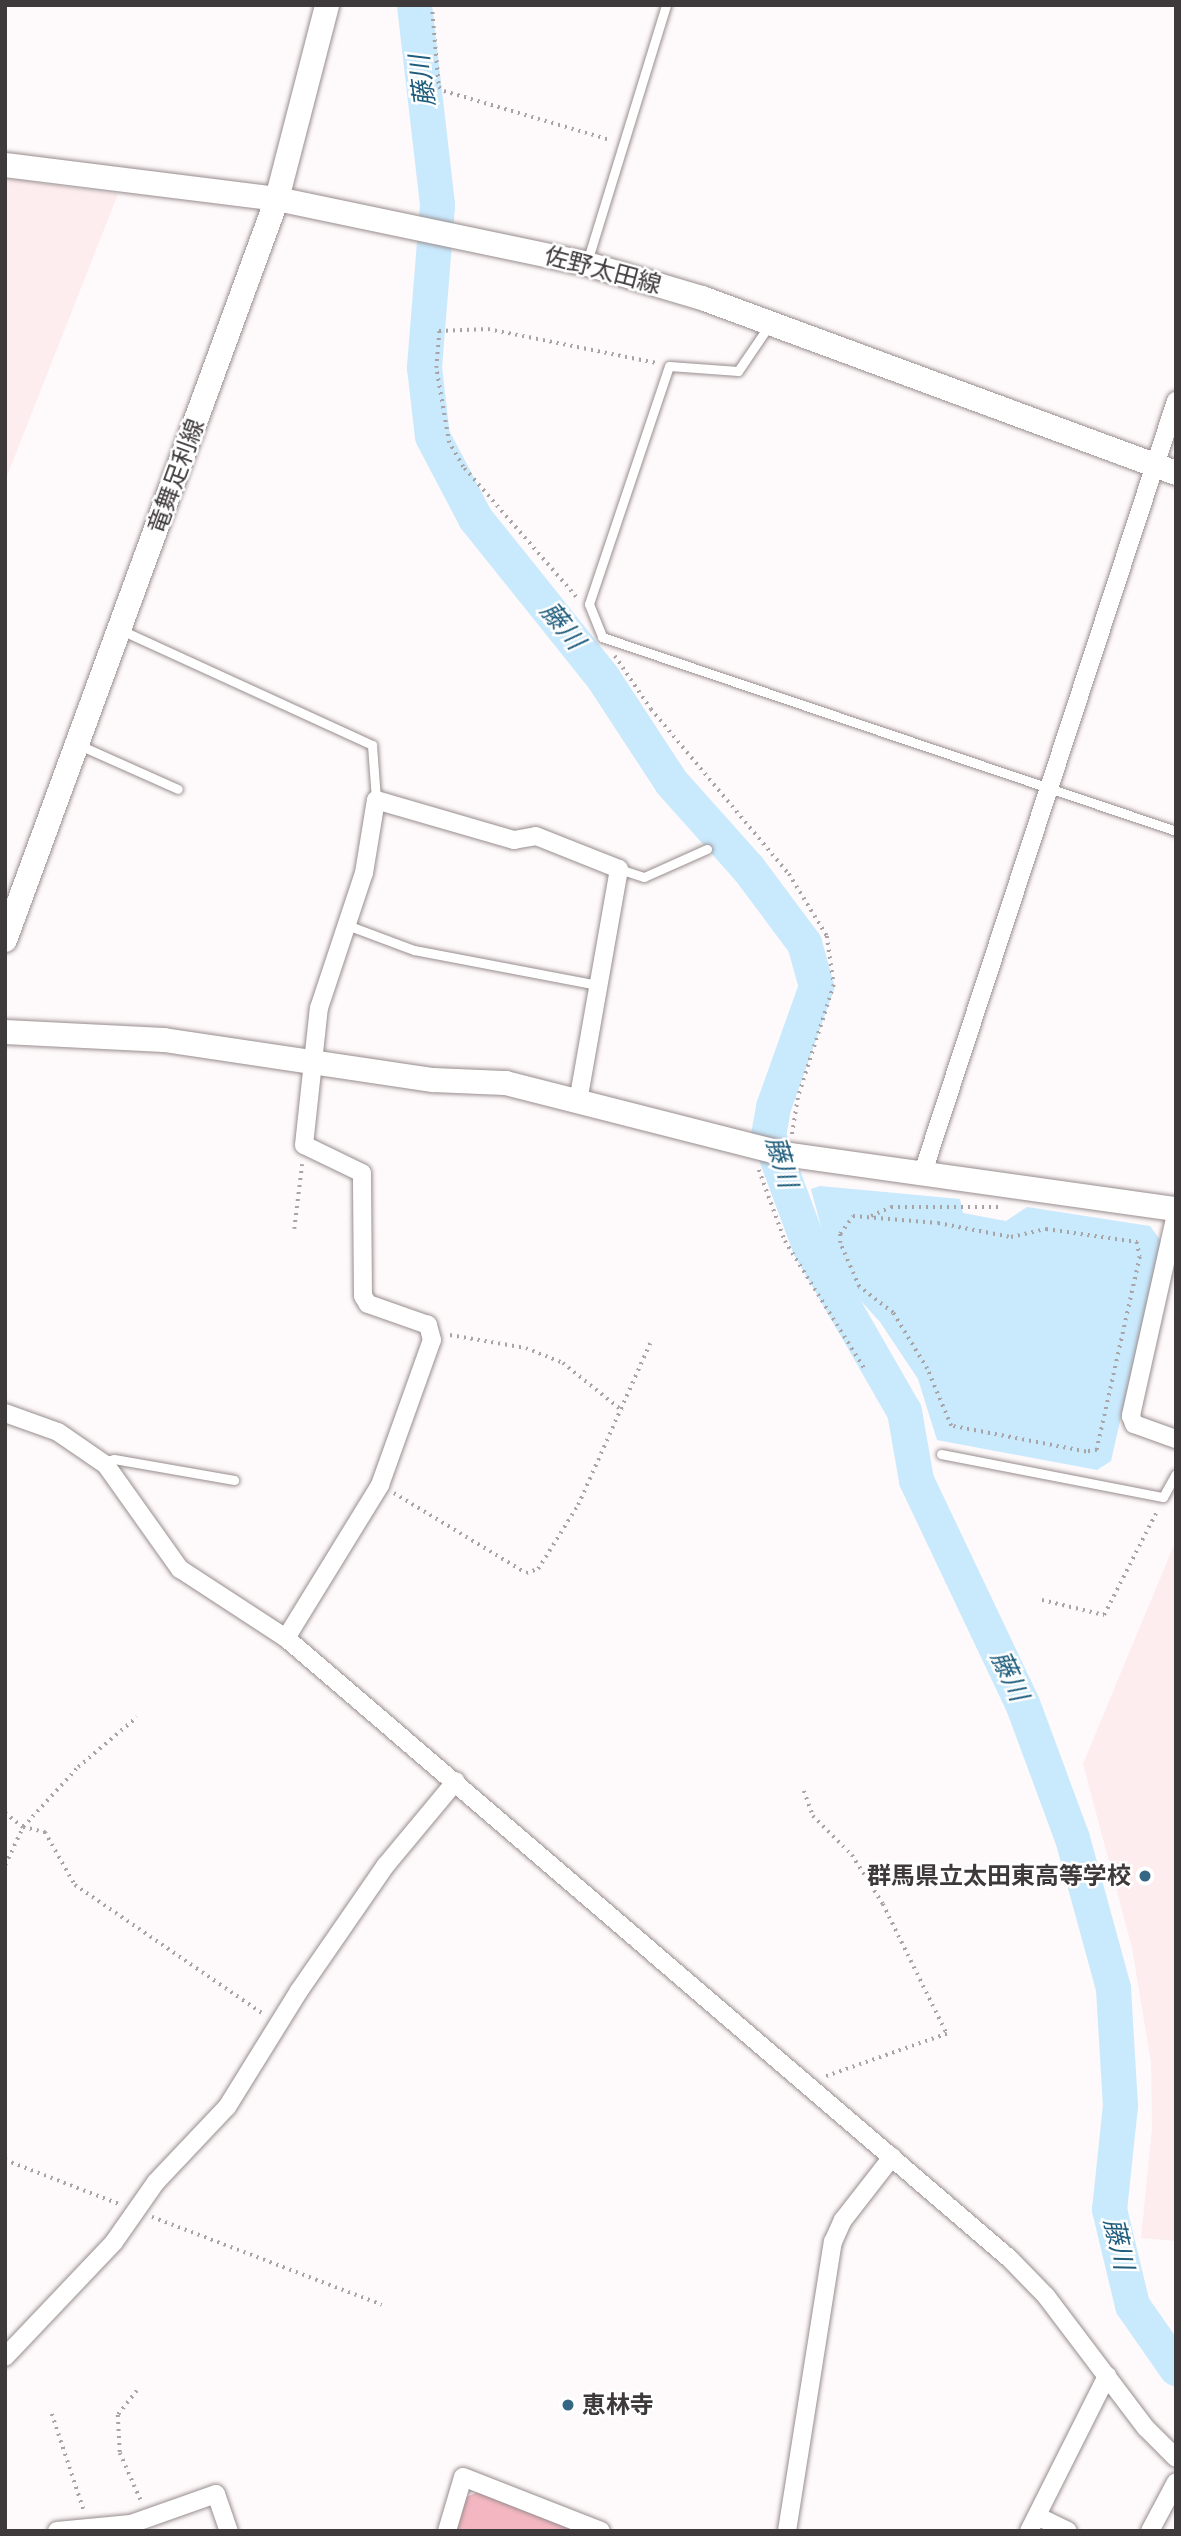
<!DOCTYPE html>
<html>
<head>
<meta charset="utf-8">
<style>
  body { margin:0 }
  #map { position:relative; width:1181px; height:2536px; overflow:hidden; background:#fef9fa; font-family:Figtree,"Noto Sans JP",sans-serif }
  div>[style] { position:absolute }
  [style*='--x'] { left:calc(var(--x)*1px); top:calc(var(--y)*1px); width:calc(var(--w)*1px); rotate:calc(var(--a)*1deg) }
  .built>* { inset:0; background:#feedef }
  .green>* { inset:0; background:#f4b7c1 }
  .water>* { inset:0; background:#c9e9fd }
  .stream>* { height:6px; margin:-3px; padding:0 3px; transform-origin:3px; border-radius:3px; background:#c9e9fd }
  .river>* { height:35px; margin:-17.5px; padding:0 17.5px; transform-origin:17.5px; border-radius:17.5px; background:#c9e9fd }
  .path>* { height:3.5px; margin-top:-1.75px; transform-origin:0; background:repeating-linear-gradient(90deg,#a8a3a4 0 2px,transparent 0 7px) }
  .roads { filter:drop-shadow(0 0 2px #988d8e) drop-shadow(0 0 2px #988d8e) }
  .lane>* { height:9px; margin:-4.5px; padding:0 4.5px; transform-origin:4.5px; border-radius:4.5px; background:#fff }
  .street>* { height:18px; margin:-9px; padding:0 9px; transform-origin:9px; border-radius:9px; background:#fff }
  .secondary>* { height:24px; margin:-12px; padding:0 12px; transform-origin:12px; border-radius:12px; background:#fff }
  .dots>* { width:19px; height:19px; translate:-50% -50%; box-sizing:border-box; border:4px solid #fff; border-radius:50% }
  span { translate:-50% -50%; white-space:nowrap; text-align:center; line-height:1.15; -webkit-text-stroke:5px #fff; paint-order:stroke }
  .street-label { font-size:24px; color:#3e393a }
  .poi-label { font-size:24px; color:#3e393a; font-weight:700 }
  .right { translate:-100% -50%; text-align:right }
  .left { translate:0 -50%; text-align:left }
  .water-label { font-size:26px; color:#1f5d7d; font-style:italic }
  .frame { position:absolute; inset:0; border:7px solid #3e393a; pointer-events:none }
</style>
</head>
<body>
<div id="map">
  <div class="built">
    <div style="clip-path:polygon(5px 178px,118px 194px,5px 481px)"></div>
    <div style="clip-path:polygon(1176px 1540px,1176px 2241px,1141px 2238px,1152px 2129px,1151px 2063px,1132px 1948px,1083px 1764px)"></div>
  </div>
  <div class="green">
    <div style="clip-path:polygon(478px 2492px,576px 2531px,456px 2531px,466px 2497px)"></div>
  </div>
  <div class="water">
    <div style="clip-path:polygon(820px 1186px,960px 1199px,963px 1213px,1006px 1221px,1027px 1207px,1150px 1226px,1161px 1241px,1111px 1461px,1097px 1470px,937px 1440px,918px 1379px,880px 1322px,852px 1291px,824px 1238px,811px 1189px)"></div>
  </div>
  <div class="stream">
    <div style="--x:784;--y:1187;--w:13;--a:9"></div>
    <div style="--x:820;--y:1266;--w:23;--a:-15"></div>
  </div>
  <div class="river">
    <div style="--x:414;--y:5;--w:201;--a:83.4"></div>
    <div style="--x:437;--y:205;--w:163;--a:94.6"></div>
    <div style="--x:424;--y:367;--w:69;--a:83.4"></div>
    <div style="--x:432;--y:436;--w:93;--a:62.3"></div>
    <div style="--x:475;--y:518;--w:205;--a:51.3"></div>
    <div style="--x:603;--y:678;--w:124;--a:56.8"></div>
    <div style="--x:671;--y:782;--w:115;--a:48.2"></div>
    <div style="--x:748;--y:868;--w:94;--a:53.3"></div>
    <div style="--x:804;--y:943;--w:45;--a:74.4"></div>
    <div style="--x:816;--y:986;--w:128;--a:109.6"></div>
    <div style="--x:773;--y:1107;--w:28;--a:100"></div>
    <div style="--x:768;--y:1135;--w:118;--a:69.7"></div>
    <div style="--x:809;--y:1246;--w:190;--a:60.1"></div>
    <div style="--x:904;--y:1411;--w:70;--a:80.1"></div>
    <div style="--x:916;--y:1480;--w:247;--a:64.6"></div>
    <div style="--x:1022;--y:1703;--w:144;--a:69.7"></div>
    <div style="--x:1072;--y:1838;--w:156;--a:74.7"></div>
    <div style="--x:1113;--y:1988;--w:117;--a:86.6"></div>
    <div style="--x:1120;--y:2105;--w:105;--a:96"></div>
    <div style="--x:1109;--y:2209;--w:99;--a:76.5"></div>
    <div style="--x:1132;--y:2305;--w:77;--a:55.1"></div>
  </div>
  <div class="path">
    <div style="--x:432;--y:5;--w:82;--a:85.1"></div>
    <div style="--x:439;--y:87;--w:6;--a:39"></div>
    <div style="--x:444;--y:91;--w:174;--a:16.4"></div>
    <div style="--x:576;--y:597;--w:172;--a:-131"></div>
    <div style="--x:463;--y:467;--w:28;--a:-120"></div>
    <div style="--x:449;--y:443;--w:76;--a:-99.8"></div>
    <div style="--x:436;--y:368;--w:37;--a:-85"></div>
    <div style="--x:439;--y:331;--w:49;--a:-2.3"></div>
    <div style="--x:488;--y:329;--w:172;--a:11.4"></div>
    <div style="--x:615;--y:656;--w:64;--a:55.8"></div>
    <div style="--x:651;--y:709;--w:215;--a:50.1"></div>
    <div style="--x:789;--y:874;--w:73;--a:58.5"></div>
    <div style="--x:827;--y:936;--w:49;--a:81.9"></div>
    <div style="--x:834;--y:985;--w:119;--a:107.7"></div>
    <div style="--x:798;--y:1098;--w:38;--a:99"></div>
    <div style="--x:759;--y:1170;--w:76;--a:69.9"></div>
    <div style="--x:785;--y:1241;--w:150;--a:58.1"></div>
    <div style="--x:853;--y:1216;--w:85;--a:4.7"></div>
    <div style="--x:938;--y:1223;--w:74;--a:10.9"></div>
    <div style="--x:1011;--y:1237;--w:36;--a:-13"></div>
    <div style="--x:1046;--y:1229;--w:92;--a:8.1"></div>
    <div style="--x:1137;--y:1242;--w:15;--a:79"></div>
    <div style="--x:1140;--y:1257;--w:198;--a:102.6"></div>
    <div style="--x:1097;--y:1450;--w:11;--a:170"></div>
    <div style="--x:1086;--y:1452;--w:137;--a:-169.1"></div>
    <div style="--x:951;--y:1426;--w:62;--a:-112.8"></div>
    <div style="--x:927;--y:1369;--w:66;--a:-121.3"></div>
    <div style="--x:893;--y:1313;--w:43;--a:-142.6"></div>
    <div style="--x:859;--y:1287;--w:48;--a:-113.4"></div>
    <div style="--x:840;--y:1243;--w:9;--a:-90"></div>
    <div style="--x:840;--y:1234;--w:22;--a:-54"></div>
    <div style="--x:871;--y:1216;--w:22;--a:-24"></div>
    <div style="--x:891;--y:1207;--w:109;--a:0"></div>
    <div style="--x:294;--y:1229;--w:65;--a:-83"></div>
    <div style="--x:450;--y:1335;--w:77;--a:9.7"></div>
    <div style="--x:526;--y:1348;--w:40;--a:22"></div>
    <div style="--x:563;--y:1363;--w:77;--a:38.7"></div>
    <div style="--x:394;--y:1493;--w:154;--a:31.2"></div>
    <div style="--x:526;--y:1573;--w:13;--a:-18"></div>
    <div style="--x:538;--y:1569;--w:75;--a:-58"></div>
    <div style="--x:578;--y:1505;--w:177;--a:-66"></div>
    <div style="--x:1042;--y:1600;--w:64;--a:13.6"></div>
    <div style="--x:1104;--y:1615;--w:119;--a:-63"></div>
    <div style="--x:804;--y:1791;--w:27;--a:70"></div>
    <div style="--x:813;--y:1816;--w:55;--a:45"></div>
    <div style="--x:852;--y:1855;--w:58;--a:57.7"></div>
    <div style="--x:883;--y:1904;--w:145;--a:63.8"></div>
    <div style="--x:947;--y:2034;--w:129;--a:160.6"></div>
    <div style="--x:5;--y:1813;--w:23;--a:38"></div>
    <div style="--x:23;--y:1827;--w:23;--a:13"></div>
    <div style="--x:45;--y:1832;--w:61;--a:60.5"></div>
    <div style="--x:75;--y:1885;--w:230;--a:34.4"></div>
    <div style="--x:5;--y:1865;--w:42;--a:-64.7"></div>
    <div style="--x:23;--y:1827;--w:81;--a:-47.5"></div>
    <div style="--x:78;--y:1767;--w:77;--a:-40.3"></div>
    <div style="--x:5;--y:2160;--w:122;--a:21.1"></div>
    <div style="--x:152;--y:2217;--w:246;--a:20.9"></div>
    <div style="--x:137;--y:2391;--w:31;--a:128"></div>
    <div style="--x:118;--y:2415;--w:38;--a:87"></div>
    <div style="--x:120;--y:2453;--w:55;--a:66.3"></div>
    <div style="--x:52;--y:2414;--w:102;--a:71.7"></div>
  </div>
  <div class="roads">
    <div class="lane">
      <div style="--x:587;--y:262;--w:269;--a:-72.9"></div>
      <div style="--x:770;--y:324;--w:57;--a:124.2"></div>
      <div style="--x:738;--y:371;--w:69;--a:-175.9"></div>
      <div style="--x:669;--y:366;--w:251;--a:108.6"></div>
      <div style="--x:589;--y:604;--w:35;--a:68"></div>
      <div style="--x:602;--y:637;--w:606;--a:18.67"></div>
      <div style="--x:121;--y:630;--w:276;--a:24.6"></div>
      <div style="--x:372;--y:745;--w:55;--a:85.8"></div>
      <div style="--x:79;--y:745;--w:108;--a:24"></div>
      <div style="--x:619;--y:869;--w:26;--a:18"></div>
      <div style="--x:644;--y:877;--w:69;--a:-24"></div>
      <div style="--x:347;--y:925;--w:72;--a:20.5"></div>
      <div style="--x:414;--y:950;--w:187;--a:10.8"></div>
      <div style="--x:941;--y:1454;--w:226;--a:11"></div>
      <div style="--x:1163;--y:1497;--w:26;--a:-61"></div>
      <div style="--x:103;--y:1462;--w:11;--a:-15"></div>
      <div style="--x:114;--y:1459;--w:122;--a:9.9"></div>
    </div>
    <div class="street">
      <div style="--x:922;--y:1175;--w:815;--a:-71.83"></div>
      <div style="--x:1176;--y:1214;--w:207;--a:102.6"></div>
      <div style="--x:1131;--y:1416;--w:9;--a:69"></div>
      <div style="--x:1134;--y:1424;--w:45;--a:19.7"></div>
      <div style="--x:5;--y:1413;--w:56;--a:19.7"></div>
      <div style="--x:58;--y:1432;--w:58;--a:34.5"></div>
      <div style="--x:106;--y:1465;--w:128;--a:54.6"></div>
      <div style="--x:180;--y:1569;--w:126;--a:33.1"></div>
      <div style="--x:286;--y:1638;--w:954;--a:40.62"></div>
      <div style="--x:1010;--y:2259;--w:52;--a:45.8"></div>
      <div style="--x:1046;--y:2296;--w:166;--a:52.9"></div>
      <div style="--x:1146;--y:2428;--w:42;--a:45"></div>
      <div style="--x:286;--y:1638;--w:180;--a:-58.4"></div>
      <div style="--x:380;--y:1485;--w:154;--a:-70.3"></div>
      <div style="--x:432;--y:1340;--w:16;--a:-105"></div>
      <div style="--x:428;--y:1325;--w:64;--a:-160.7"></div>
      <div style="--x:368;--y:1304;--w:9;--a:-122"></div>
      <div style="--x:363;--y:1296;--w:123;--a:-90.5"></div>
      <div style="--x:362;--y:1173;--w:64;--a:-154.2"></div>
      <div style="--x:304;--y:1145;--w:138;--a:-83.8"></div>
      <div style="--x:319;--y:1008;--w:142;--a:-71.6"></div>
      <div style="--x:364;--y:873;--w:74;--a:-80.7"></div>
      <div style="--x:376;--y:800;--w:144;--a:16.2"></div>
      <div style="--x:514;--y:840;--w:22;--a:-10"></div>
      <div style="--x:536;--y:836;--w:89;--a:21.7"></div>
      <div style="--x:619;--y:869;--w:237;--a:100"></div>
      <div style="--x:5;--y:2357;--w:158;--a:-46.5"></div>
      <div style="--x:114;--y:2242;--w:73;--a:-55"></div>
      <div style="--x:156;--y:2182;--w:103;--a:-46.6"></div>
      <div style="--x:227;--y:2107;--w:137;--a:-58.2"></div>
      <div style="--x:299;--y:1991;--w:153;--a:-55.4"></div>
      <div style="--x:386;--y:1865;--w:109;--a:-50.2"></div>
      <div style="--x:1037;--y:2516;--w:34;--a:26"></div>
      <div style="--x:57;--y:2531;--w:74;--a:-5.4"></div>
      <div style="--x:131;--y:2524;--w:90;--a:-19.4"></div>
      <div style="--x:216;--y:2494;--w:39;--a:71"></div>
      <div style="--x:447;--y:2531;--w:56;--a:-73.5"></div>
      <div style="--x:463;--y:2477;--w:148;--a:21.4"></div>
      <div style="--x:787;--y:2531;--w:293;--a:-81"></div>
      <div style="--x:833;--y:2242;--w:24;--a:-66"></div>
      <div style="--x:843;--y:2220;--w:80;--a:-52.1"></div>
      <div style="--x:1029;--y:2531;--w:174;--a:-63.3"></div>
      <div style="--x:1150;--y:2531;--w:55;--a:-62"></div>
    </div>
    <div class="secondary">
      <div style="--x:5;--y:165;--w:274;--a:7.1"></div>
      <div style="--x:277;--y:199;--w:317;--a:11.8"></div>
      <div style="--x:587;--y:264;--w:120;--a:16.5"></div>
      <div style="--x:702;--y:298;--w:505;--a:20.26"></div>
      <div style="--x:5;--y:940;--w:789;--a:-69.84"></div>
      <div style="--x:277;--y:199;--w:200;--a:-75.5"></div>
      <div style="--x:5;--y:1032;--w:159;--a:2.9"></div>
      <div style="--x:164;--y:1040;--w:272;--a:8.5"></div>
      <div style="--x:433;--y:1080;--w:73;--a:2.4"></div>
      <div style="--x:506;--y:1083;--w:287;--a:14.3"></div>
      <div style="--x:784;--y:1154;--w:396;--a:8"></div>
    </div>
  </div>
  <div class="dots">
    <div style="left:1145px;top:1876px;background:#346784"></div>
    <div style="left:568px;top:2405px;background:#346784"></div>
  </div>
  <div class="street-label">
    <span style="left:603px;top:270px;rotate:15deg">佐野太田線</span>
    <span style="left:176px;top:476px;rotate:-70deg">竜舞足利線</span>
  </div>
  <div class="poi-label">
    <span class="right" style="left:1131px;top:1876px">群馬県立太田東高等学校</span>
    <span class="left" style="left:582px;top:2405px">恵林寺</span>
  </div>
  <div class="water-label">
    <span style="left:423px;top:81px;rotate:-97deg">藤川</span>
    <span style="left:562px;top:626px;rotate:51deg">藤川</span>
    <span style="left:781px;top:1162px;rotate:74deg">藤川</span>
    <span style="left:1009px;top:1676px;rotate:65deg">藤川</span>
    <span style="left:1118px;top:2244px;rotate:77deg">藤川</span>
  </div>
  <div class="frame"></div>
</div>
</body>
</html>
